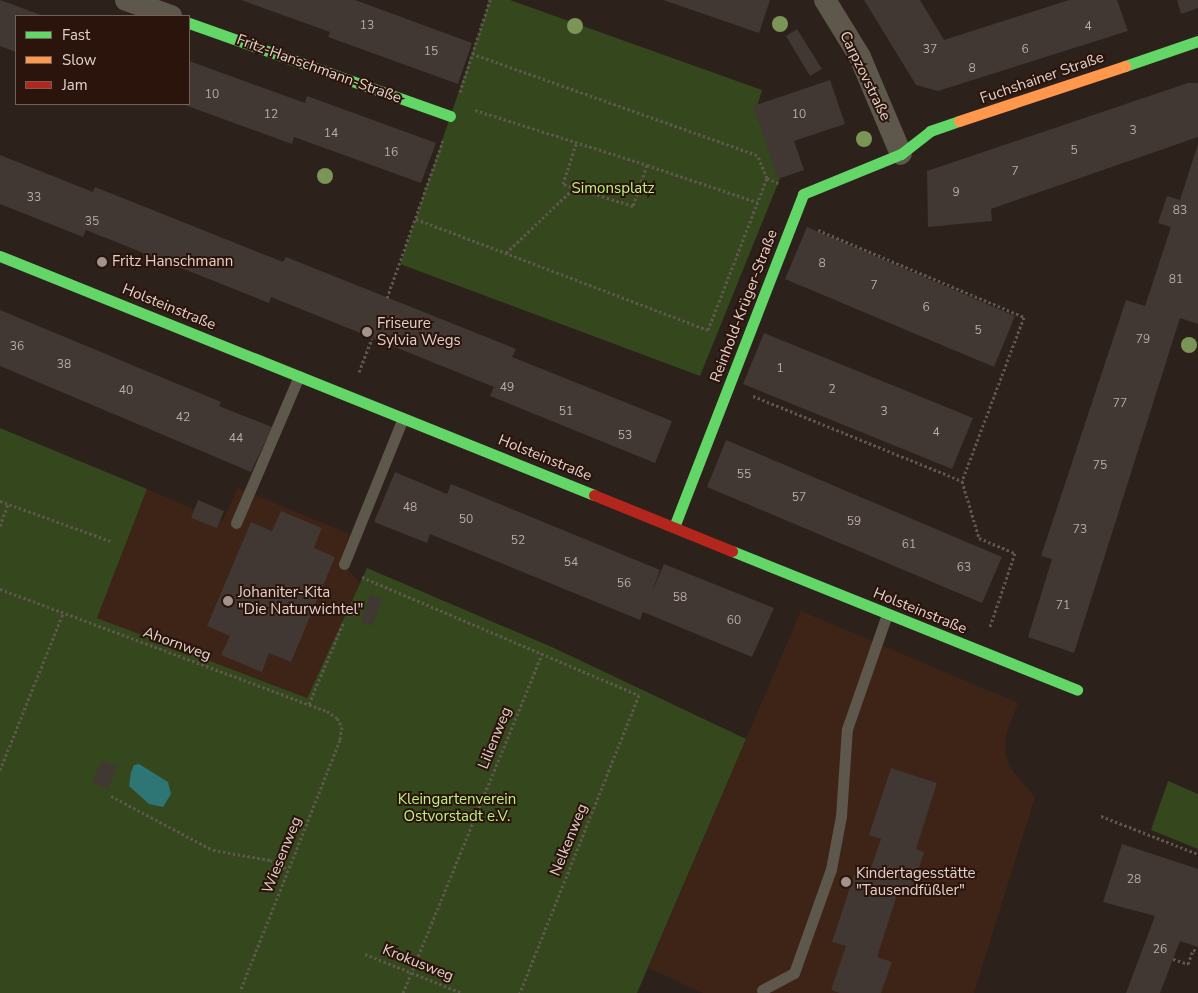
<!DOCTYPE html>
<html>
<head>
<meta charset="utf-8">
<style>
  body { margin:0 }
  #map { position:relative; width:1198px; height:993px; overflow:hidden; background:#2d211c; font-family:"Nunito Sans",sans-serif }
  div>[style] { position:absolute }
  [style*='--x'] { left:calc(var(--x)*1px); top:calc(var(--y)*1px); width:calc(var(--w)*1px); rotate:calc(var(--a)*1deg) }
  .built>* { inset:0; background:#3e2317 }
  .green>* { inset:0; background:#34471d }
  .water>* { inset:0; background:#2e7575 }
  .building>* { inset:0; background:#413733 }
  .path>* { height:3px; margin-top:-1.5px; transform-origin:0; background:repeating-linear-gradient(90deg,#5f574e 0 2.5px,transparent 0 5px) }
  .lane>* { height:11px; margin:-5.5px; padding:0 5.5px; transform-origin:5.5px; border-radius:5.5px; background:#5e574c }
  .street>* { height:22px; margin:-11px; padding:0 11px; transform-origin:11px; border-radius:11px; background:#5e574c }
  .fast>* { height:11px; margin:-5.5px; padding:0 5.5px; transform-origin:5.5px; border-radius:5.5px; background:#63d668 }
  .slow>* { height:11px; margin:-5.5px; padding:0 5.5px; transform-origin:5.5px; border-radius:5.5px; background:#ff974d }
  .jam>* { height:11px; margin:-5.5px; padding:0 5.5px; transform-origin:5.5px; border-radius:5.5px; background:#b3261e }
  .trees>* { width:16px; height:16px; margin:-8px; border-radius:50%; background:#7a9555 }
  .dots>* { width:14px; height:14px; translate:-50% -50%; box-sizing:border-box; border:2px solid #2b140b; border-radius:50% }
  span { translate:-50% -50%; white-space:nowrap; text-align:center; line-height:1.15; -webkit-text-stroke:4px #2b140b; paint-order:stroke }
  .number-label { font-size:12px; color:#b9aaa4 }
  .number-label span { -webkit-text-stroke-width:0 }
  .street-label { font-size:15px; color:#e1d1ca }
  .park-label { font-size:15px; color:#b9f483 }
  .poi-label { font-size:15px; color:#e1d1ca }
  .left { translate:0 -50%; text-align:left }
  .legend { position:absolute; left:15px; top:15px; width:175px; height:90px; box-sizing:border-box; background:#2b140b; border:1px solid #746057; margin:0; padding:6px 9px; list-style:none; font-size:15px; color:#e1d1ca }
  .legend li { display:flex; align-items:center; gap:10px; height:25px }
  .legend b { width:25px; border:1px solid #746057 }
</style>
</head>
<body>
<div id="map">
  <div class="built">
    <div style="clip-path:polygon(238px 488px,350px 534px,340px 561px,360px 583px,307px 698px,97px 618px,147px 489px,222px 522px)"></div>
    <div style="clip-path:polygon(801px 611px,1018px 703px,1006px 735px,1005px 753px,1012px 770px,1035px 797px,974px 993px,703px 993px,648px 968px)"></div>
  </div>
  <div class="green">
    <div style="clip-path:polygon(490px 0,510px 0,762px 90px,757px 107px,781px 176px,700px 376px,400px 264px)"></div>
    <div style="clip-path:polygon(0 428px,147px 489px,97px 618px,307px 698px,367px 568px,554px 648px,746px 739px,637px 993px,0 993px)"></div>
    <div style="clip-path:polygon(1168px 781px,1198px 794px,1198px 849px,1151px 830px)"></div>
  </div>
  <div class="water">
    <div style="clip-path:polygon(139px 764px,168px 782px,171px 794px,163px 807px,149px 804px,129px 786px,131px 772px,134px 765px)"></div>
  </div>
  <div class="building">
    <div style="clip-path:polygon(0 0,44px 16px,16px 16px,16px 52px,0 46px)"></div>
    <div style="clip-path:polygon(241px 0,355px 0,472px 43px,458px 84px,328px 37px,330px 32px)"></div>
    <div style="clip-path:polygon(663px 0,770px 0,759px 33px)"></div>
    <div style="clip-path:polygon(864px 0,920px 0,944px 40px,1069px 0,1117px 0,1128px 31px,938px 91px,916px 85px)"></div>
    <div style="clip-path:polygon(1177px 0,1198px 0,1198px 8px,1181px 14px)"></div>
    <div style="clip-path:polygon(797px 29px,822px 69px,810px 76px,786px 36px)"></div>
    <div style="clip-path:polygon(189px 61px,305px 103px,307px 96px,436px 143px,421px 183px,294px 137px,292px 144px,182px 104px,189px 104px)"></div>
    <div style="clip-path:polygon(830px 80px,845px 124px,794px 141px,804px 170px,778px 179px,753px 106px)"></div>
    <div style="clip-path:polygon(1188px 83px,1198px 83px,1198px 137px,991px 209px,992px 221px,928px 227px,927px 171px)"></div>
    <div style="clip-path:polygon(1198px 144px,1198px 324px,1180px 318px,1074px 653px,1028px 637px,1052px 559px,1041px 556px,1126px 300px,1145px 306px,1171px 227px,1158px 223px,1167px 196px,1180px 200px)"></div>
    <div style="clip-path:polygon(0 155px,93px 192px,95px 187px,283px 262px,286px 257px,516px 349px,512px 357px,672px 421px,655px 463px,490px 396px,494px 387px,271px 297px,269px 303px,86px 230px,83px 237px,0 204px)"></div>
    <div style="clip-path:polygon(807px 227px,1015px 316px,994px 367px,785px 279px)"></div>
    <div style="clip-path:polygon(0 310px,221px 402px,219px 406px,272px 427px,251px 472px,0 366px)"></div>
    <div style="clip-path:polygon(764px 333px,973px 418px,952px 469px,743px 384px)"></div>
    <div style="clip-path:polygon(726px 440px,1002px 557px,982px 603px,707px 487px)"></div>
    <div style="clip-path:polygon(395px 472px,447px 494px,451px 484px,660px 570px,651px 595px,664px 564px,774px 608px,752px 657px,643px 612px,640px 620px,430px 534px,427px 543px,374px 522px)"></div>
    <div style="clip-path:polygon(198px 500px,224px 511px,217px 528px,191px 518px)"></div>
    <div style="clip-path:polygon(281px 511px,322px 528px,314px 548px,335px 557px,291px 662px,269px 653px,262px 672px,221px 655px,230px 636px,207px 626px,251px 522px,272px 531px)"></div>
    <div style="clip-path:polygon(370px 594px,382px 599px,372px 626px,361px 621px)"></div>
    <div style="clip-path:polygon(102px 761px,117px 767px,108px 789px,92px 782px)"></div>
    <div style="clip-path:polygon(891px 768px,937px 783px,916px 849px,924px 852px,910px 896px,898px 892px,877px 957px,892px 962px,881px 993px,840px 993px,831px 990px,846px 946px,832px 942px,854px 875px,867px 879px,881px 839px,869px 835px)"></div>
    <div style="clip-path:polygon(1122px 844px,1198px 869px,1198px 947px,1180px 941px,1160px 993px,1126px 993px,1155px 916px,1103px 902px)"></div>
  </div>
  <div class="path">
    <div style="--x:460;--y:92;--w:97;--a:-71.9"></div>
    <div style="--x:475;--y:110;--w:181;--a:17.7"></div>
    <div style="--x:647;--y:165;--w:43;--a:108.9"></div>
    <div style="--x:633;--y:206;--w:73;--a:-162.6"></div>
    <div style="--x:563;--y:184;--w:42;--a:-72"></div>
    <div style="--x:647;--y:165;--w:116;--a:18.6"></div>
    <div style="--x:767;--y:178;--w:14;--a:25"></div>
    <div style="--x:416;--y:219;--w:312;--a:20.8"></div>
    <div style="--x:708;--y:330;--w:163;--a:-68.8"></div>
    <div style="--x:767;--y:178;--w:25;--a:-113"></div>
    <div style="--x:757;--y:155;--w:301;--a:-160.4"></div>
    <div style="--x:818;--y:230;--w:224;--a:22.9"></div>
    <div style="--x:1024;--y:317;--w:175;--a:110.7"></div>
    <div style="--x:962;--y:481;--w:59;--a:73.4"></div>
    <div style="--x:979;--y:538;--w:39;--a:23"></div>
    <div style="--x:1015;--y:553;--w:78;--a:108.7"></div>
    <div style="--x:506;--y:253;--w:94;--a:-43.7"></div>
    <div style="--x:387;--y:298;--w:167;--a:-70.4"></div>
    <div style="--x:359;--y:372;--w:36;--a:-69"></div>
    <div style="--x:753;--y:396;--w:226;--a:22.1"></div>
    <div style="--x:0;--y:501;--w:120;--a:19.9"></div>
    <div style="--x:0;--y:526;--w:23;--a:-70"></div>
    <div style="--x:362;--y:577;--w:301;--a:23.1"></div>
    <div style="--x:639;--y:695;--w:321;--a:111.8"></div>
    <div style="--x:0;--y:589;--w:349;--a:20.5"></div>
    <div style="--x:327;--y:711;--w:12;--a:35"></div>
    <div style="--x:337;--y:718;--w:10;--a:61"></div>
    <div style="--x:342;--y:727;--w:13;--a:99"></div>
    <div style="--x:340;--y:740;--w:270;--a:111.7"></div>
    <div style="--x:309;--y:704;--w:90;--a:-67.1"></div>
    <div style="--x:0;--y:770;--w:169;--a:-68.1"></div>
    <div style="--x:111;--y:796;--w:115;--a:27.9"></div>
    <div style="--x:213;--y:850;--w:58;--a:10"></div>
    <div style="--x:270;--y:860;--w:20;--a:27"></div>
    <div style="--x:1101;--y:816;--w:104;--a:21.4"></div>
    <div style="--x:365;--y:954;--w:105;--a:21.9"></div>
    <div style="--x:1173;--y:959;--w:16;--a:18"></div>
    <div style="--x:1188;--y:964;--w:15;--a:-70"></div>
    <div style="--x:1193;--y:950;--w:5;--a:11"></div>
    <div style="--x:403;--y:993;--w:370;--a:-67.7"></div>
  </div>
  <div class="lane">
    <div style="--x:236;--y:523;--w:160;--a:-66.8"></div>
    <div style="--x:344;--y:564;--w:157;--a:-68"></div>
    <div style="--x:762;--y:990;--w:36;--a:-28"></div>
    <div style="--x:794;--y:973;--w:110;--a:-70.4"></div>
    <div style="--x:831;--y:869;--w:54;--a:-79.3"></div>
    <div style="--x:841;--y:816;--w:87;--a:-86.1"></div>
    <div style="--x:847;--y:729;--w:122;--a:-70.8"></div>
  </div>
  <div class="street">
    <div style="--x:126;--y:0;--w:48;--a:19.6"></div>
    <div style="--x:825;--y:0;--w:67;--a:58.4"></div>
    <div style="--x:860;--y:57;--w:105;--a:67.1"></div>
  </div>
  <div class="fast">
    <div style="--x:189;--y:23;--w:277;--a:19.6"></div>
    <div style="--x:1125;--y:66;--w:77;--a:-18.9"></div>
    <div style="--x:0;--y:256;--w:640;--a:21.92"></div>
    <div style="--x:674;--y:527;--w:357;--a:-68.8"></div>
    <div style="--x:803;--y:194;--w:106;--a:-22.2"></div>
    <div style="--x:901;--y:154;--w:37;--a:-38"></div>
    <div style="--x:930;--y:131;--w:31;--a:-19"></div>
    <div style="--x:732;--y:551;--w:372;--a:21.9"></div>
  </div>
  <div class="slow">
    <div style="--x:959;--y:121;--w:175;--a:-18.3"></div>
  </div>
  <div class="jam">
    <div style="--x:594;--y:495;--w:149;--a:22.1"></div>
  </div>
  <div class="trees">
    <div style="left:780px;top:24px"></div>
    <div style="left:575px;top:26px"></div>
    <div style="left:864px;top:139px"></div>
    <div style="left:325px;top:176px"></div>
    <div style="left:1189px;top:345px"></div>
  </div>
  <div class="dots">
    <div style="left:102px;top:262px;background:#a2938d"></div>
    <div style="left:367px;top:332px;background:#a2938d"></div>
    <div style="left:228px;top:601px;background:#a2938d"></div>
    <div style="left:846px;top:882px;background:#a2938d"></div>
  </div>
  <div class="number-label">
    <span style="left:367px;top:26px">13</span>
    <span style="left:1088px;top:27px">4</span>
    <span style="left:930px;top:50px">37</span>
    <span style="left:1025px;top:50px">6</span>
    <span style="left:431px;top:52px">15</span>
    <span style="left:972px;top:69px">8</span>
    <span style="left:212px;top:95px">10</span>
    <span style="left:271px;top:115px">12</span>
    <span style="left:799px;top:115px">10</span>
    <span style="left:1133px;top:131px">3</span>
    <span style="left:331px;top:134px">14</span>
    <span style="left:1074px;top:151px">5</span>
    <span style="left:391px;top:153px">16</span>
    <span style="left:1015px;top:172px">7</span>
    <span style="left:956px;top:193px">9</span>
    <span style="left:34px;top:198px">33</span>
    <span style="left:1180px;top:211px">83</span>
    <span style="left:92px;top:222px">35</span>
    <span style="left:822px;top:264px">8</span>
    <span style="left:1176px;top:280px">81</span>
    <span style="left:874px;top:286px">7</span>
    <span style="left:926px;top:308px">6</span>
    <span style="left:978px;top:331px">5</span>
    <span style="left:1143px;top:340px">79</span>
    <span style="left:17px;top:347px">36</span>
    <span style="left:64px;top:365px">38</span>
    <span style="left:780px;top:369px">1</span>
    <span style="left:507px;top:388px">49</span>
    <span style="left:832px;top:390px">2</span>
    <span style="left:126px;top:391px">40</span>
    <span style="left:1120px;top:404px">77</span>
    <span style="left:566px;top:412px">51</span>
    <span style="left:884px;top:412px">3</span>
    <span style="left:183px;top:418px">42</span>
    <span style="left:936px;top:433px">4</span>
    <span style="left:625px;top:436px">53</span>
    <span style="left:236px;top:439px">44</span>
    <span style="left:1100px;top:466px">75</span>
    <span style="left:744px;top:475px">55</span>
    <span style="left:799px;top:498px">57</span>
    <span style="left:410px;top:508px">48</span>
    <span style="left:466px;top:520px">50</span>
    <span style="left:854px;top:522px">59</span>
    <span style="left:1080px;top:530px">73</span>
    <span style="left:518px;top:541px">52</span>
    <span style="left:909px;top:545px">61</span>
    <span style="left:571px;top:563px">54</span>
    <span style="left:964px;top:568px">63</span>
    <span style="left:624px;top:584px">56</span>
    <span style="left:680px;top:598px">58</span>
    <span style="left:1063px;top:606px">71</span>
    <span style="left:734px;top:621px">60</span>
    <span style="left:1134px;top:880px">28</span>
    <span style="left:1160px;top:950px">26</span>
  </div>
  <div class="street-label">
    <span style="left:319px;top:69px;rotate:20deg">Fritz-Hanschmann-Straße</span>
    <span style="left:865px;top:76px;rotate:64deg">Carpzovstraße</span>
    <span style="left:1042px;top:78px;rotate:-19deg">Fuchshainer Straße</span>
    <span style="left:744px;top:306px;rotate:-69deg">Reinhold-Krüger-Straße</span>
    <span style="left:169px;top:307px;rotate:22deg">Holsteinstraße</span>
    <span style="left:545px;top:458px;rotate:22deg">Holsteinstraße</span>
    <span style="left:920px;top:611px;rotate:22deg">Holsteinstraße</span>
    <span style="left:177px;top:644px;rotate:20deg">Ahornweg</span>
    <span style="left:495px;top:738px;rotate:-68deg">Lilienweg</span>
    <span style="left:569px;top:840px;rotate:-68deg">Nelkenweg</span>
    <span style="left:282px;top:855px;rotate:-68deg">Wiesenweg</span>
    <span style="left:418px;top:963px;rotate:22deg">Krokusweg</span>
  </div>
  <div class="park-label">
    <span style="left:613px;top:189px">Simonsplatz</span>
    <span style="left:457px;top:808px">Kleingartenverein<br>Ostvorstadt e.V.</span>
  </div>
  <div class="poi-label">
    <span class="left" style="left:112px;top:262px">Fritz Hanschmann</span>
    <span class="left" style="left:377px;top:332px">Friseure<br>Sylvia Wegs</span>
    <span class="left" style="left:238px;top:601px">Johaniter-Kita<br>"Die Naturwichtel"</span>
    <span class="left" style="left:856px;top:882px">Kindertagesstätte<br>"Tausendfüßler"</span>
  </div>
  <ul class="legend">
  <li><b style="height:6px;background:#63d668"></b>Fast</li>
  <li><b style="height:6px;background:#ff974d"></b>Slow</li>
  <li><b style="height:6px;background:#b3261e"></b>Jam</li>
  </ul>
</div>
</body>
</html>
